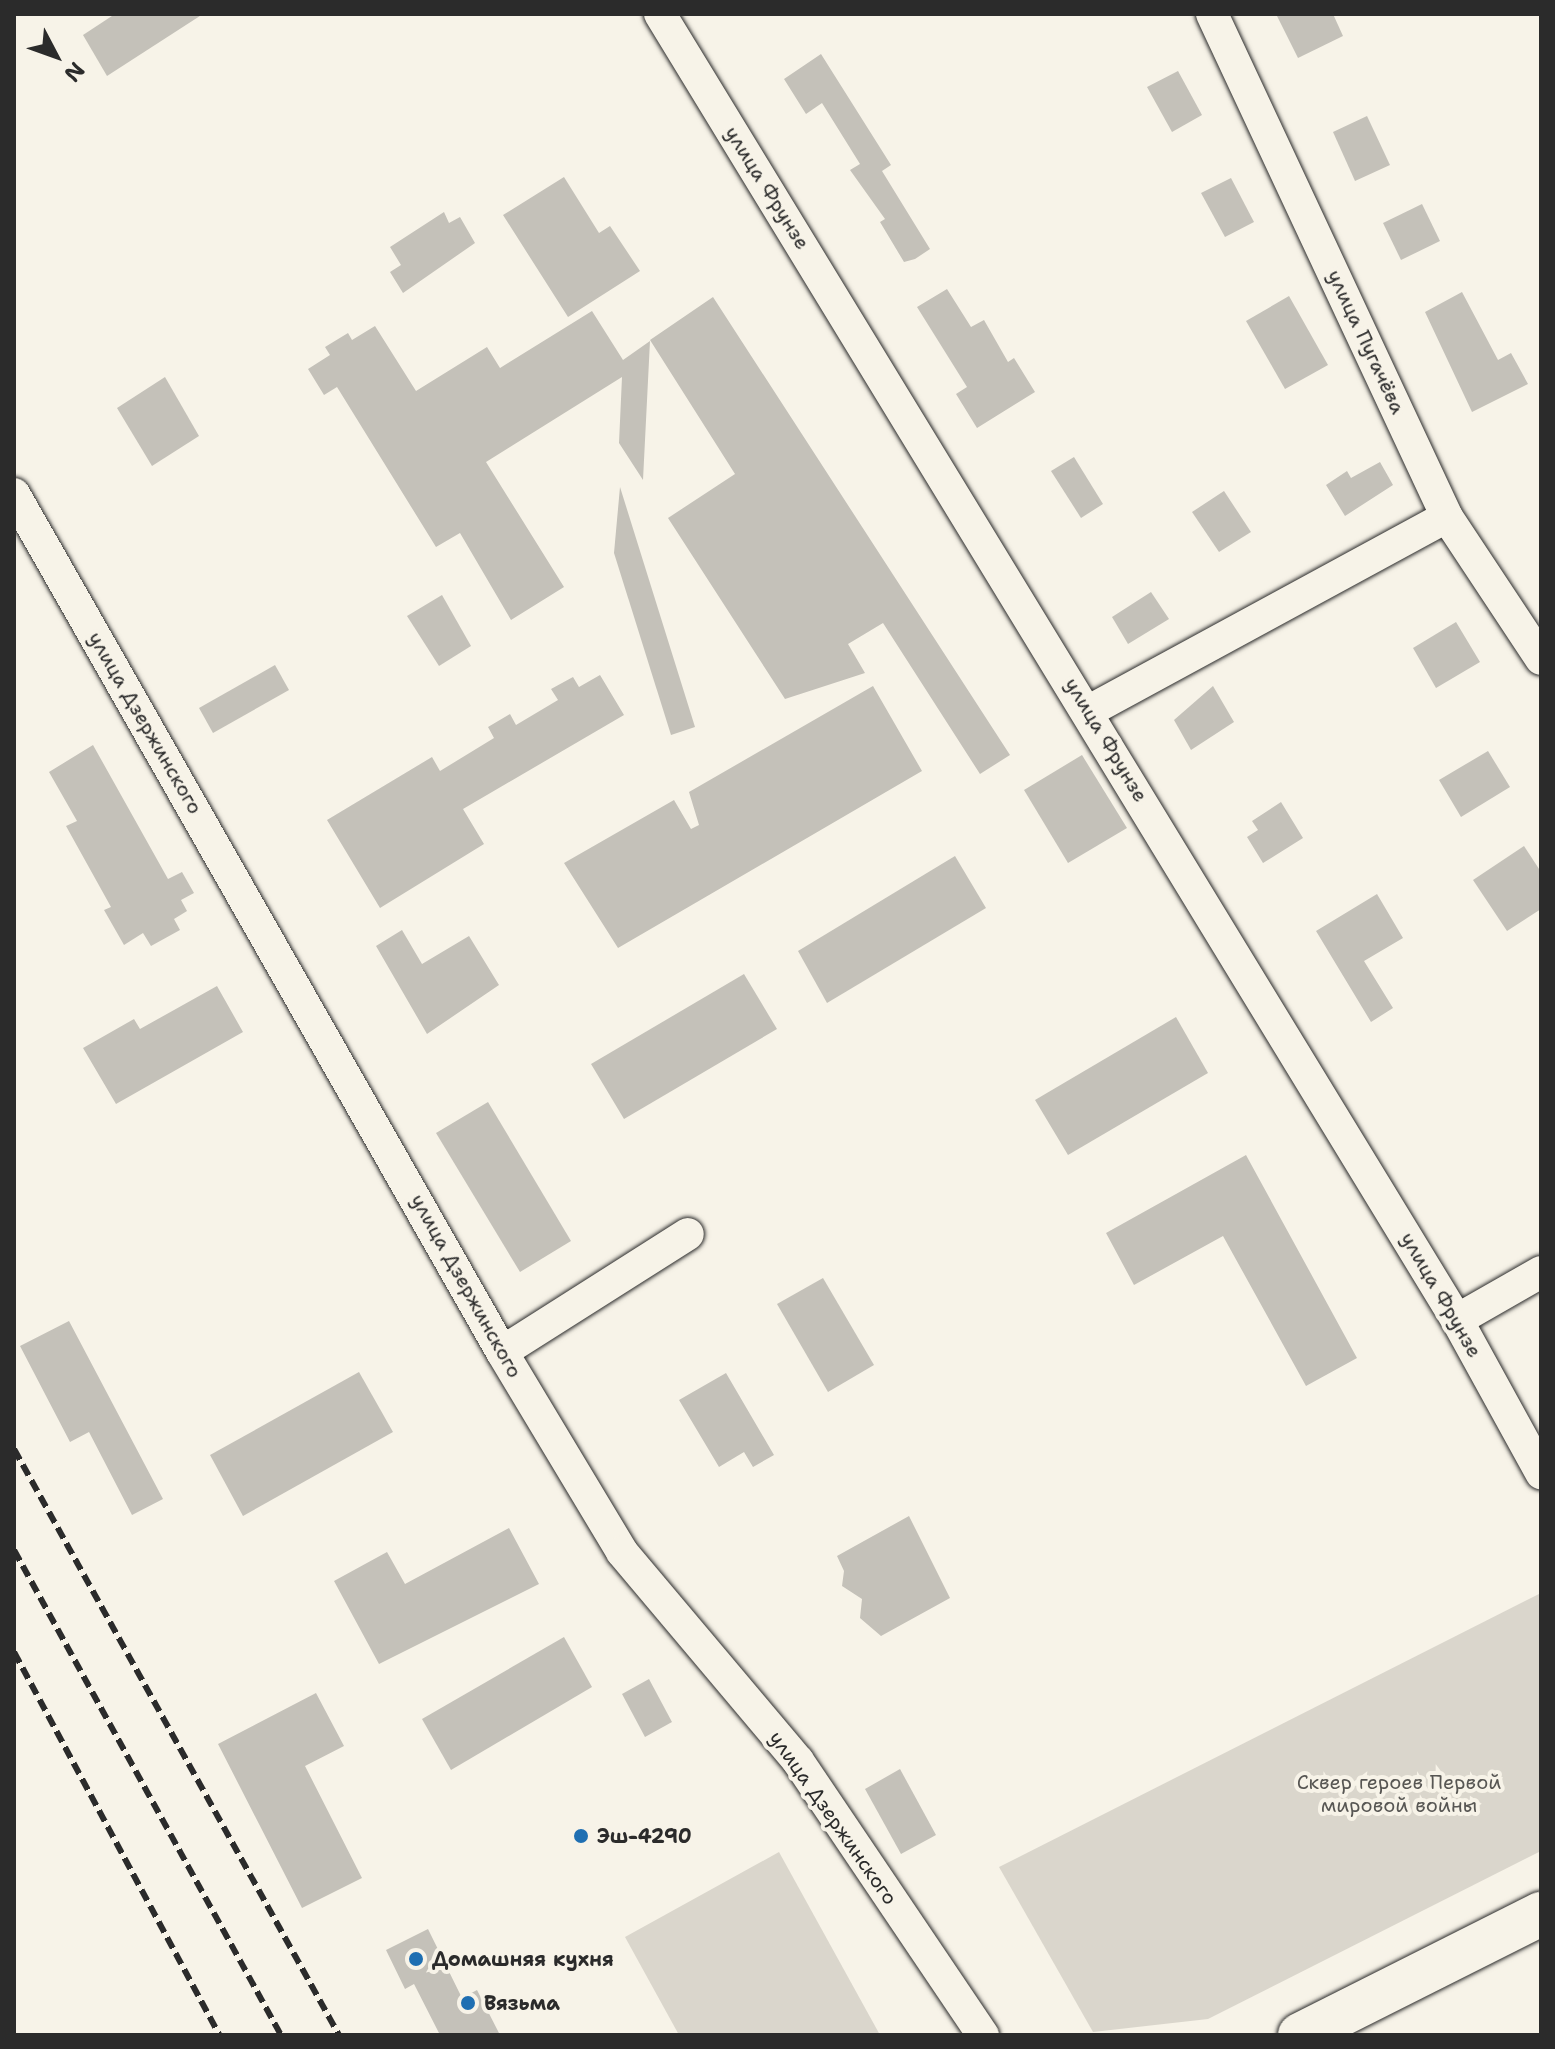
<!DOCTYPE html>
<html>
<head>
<meta charset="utf-8">
<style>
  body { margin:0 }
  #map { position:relative; width:1555px; height:2049px; overflow:hidden; background:#f7f3e8; font-family:"Shantell Sans",sans-serif }
  div>[style] { position:absolute }
  [style*='--x'] { left:calc(var(--x)*1px); top:calc(var(--y)*1px); width:calc(var(--w)*1px); rotate:calc(var(--a)*1deg) }
  .green>* { inset:0; background:#dad6cc }
  .building>* { inset:0; background:#c4c1b9 }
  .roads { filter:drop-shadow(0 0 2px #2b2b2b) drop-shadow(0 0 2px #2b2b2b) }
  .street>* { height:32px; margin:-16px; padding:0 16px; transform-origin:16px; border-radius:16px; background:#f7f3e8 }
  .secondary>* { height:44px; margin:-22px; padding:0 22px; transform-origin:22px; border-radius:22px; background:#f7f3e8 }
  .rail>* { height:6px; margin-top:-3px; transform-origin:0; background:repeating-linear-gradient(90deg,#2b2b2b 0 12px,transparent 0 18px) }
  .dots>* { width:22px; height:22px; translate:-50% -50%; box-sizing:border-box; border:4px solid #f7f3e8; border-radius:50% }
  span { translate:-50% -50%; white-space:nowrap; text-align:center; line-height:1.15; -webkit-text-stroke:8px #f7f3e8; paint-order:stroke }
  .street-label { font-size:20px; color:#2b2b2b }
  .park-label { font-size:20px; color:#575653 }
  .poi-label { font-size:20px; color:#2b2b2b; font-weight:700 }
  .left { translate:0 -50%; text-align:left }
  .frame { position:absolute; inset:0; border:16px solid #2b2b2b; pointer-events:none }
  .north { position:absolute; left:16px; top:16px; width:80px; height:80px; -webkit-text-stroke:6px #f7f3e8; paint-order:stroke; rotate:131deg; font-size:22px; font-weight:700; line-height:32px; text-align:center; color:#2b2b2b }
  .north::after { content:''; display:block; margin:auto; width:28px; height:36px; background:#2b2b2b; clip-path:polygon(50% 0,100% 100%,50% 72%,0 100%) }
</style>
</head>
<body>
<div id="map">
  <div class="green">
    <div style="clip-path:polygon(1541px 1593px,1541px 1851px,1208px 2019px,1093px 2032px,999px 1867px)"></div>
    <div style="clip-path:polygon(779px 1852px,880px 2035px,679px 2035px,625px 1937px)"></div>
  </div>
  <div class="building">
    <div style="clip-path:polygon(115px 14px,203px 14px,107px 76px,83px 35px)"></div>
    <div style="clip-path:polygon(1276px 14px,1333px 14px,1343px 36px,1298px 58px)"></div>
    <div style="clip-path:polygon(821px 54px,891px 165px,882px 171px,930px 249px,915px 259px,904px 262px,880px 222px,885px 219px,850px 170px,860px 164px,822px 103px,806px 114px,784px 79px)"></div>
    <div style="clip-path:polygon(1178px 71px,1202px 115px,1172px 132px,1147px 87px)"></div>
    <div style="clip-path:polygon(1367px 116px,1390px 165px,1355px 181px,1333px 132px)"></div>
    <div style="clip-path:polygon(564px 177px,599px 233px,610px 226px,640px 271px,568px 317px,503px 215px)"></div>
    <div style="clip-path:polygon(1231px 178px,1254px 222px,1225px 237px,1201px 193px)"></div>
    <div style="clip-path:polygon(1422px 204px,1440px 241px,1401px 260px,1383px 223px)"></div>
    <div style="clip-path:polygon(444px 212px,449px 223px,460px 217px,475px 243px,403px 293px,390px 272px,401px 265px,390px 247px)"></div>
    <div style="clip-path:polygon(947px 289px,971px 327px,984px 320px,1008px 362px,1014px 358px,1035px 392px,977px 428px,956px 394px,967px 387px,917px 307px)"></div>
    <div style="clip-path:polygon(1462px 292px,1498px 360px,1511px 353px,1528px 384px,1472px 412px,1425px 312px)"></div>
    <div style="clip-path:polygon(1289px 296px,1328px 365px,1285px 389px,1246px 321px)"></div>
    <div style="clip-path:polygon(713px 297px,1010px 755px,980px 774px,883px 623px,848px 644px,865px 673px,785px 699px,668px 518px,735px 474px,650px 340px)"></div>
    <div style="clip-path:polygon(592px 311px,623px 360px,650px 341px,643px 480px,619px 443px,622px 377px,486px 462px,564px 587px,511px 620px,460px 533px,436px 547px,337px 387px,324px 395px,308px 369px,330px 355px,325px 347px,348px 333px,352px 340px,375px 326px,416px 391px,487px 347px,500px 368px)"></div>
    <div style="clip-path:polygon(165px 377px,199px 436px,152px 466px,117px 408px)"></div>
    <div style="clip-path:polygon(1074px 457px,1103px 504px,1081px 518px,1051px 471px)"></div>
    <div style="clip-path:polygon(1380px 462px,1393px 485px,1345px 516px,1326px 485px,1347px 471px,1351px 478px)"></div>
    <div style="clip-path:polygon(620px 487px,695px 727px,671px 735px,614px 553px)"></div>
    <div style="clip-path:polygon(1224px 491px,1251px 532px,1219px 552px,1192px 512px)"></div>
    <div style="clip-path:polygon(1151px 592px,1169px 619px,1128px 644px,1112px 617px)"></div>
    <div style="clip-path:polygon(442px 595px,471px 646px,439px 666px,407px 616px)"></div>
    <div style="clip-path:polygon(1456px 622px,1480px 662px,1436px 688px,1413px 648px)"></div>
    <div style="clip-path:polygon(275px 665px,289px 690px,213px 733px,199px 708px)"></div>
    <div style="clip-path:polygon(600px 675px,624px 715px,463px 809px,484px 844px,380px 908px,327px 820px,432px 757px,440px 771px,494px 738px,488px 727px,510px 714px,516px 725px,558px 700px,551px 689px,573px 677px,579px 687px)"></div>
    <div style="clip-path:polygon(873px 686px,922px 771px,618px 948px,564px 863px,674px 800px,691px 829px,699px 825px,689px 792px)"></div>
    <div style="clip-path:polygon(1213px 686px,1234px 722px,1191px 750px,1174px 720px)"></div>
    <div style="clip-path:polygon(93px 745px,168px 879px,182px 872px,194px 893px,181px 900px,187px 911px,174px 919px,180px 930px,151px 946px,143px 933px,124px 945px,104px 910px,111px 907px,66px 826px,77px 821px,49px 772px)"></div>
    <div style="clip-path:polygon(1488px 751px,1510px 787px,1461px 817px,1439px 780px)"></div>
    <div style="clip-path:polygon(1082px 755px,1127px 828px,1068px 863px,1024px 790px)"></div>
    <div style="clip-path:polygon(1281px 802px,1303px 838px,1263px 863px,1247px 837px,1258px 830px,1252px 821px)"></div>
    <div style="clip-path:polygon(1524px 846px,1541px 872px,1541px 909px,1507px 931px,1473px 880px)"></div>
    <div style="clip-path:polygon(955px 856px,986px 908px,827px 1003px,798px 951px)"></div>
    <div style="clip-path:polygon(1377px 894px,1403px 938px,1364px 961px,1393px 1008px,1371px 1022px,1316px 931px)"></div>
    <div style="clip-path:polygon(402px 930px,422px 964px,469px 936px,499px 985px,427px 1034px,376px 946px)"></div>
    <div style="clip-path:polygon(744px 974px,777px 1029px,624px 1119px,591px 1064px)"></div>
    <div style="clip-path:polygon(217px 986px,243px 1032px,116px 1104px,83px 1048px,134px 1019px,140px 1029px)"></div>
    <div style="clip-path:polygon(1176px 1017px,1208px 1073px,1068px 1155px,1035px 1100px)"></div>
    <div style="clip-path:polygon(488px 1102px,571px 1241px,520px 1272px,436px 1133px)"></div>
    <div style="clip-path:polygon(1246px 1155px,1357px 1358px,1306px 1386px,1223px 1236px,1134px 1285px,1106px 1233px)"></div>
    <div style="clip-path:polygon(823px 1278px,874px 1365px,828px 1392px,777px 1304px)"></div>
    <div style="clip-path:polygon(69px 1321px,163px 1499px,132px 1515px,89px 1432px,70px 1442px,20px 1346px)"></div>
    <div style="clip-path:polygon(359px 1372px,393px 1432px,243px 1516px,210px 1455px)"></div>
    <div style="clip-path:polygon(726px 1373px,774px 1455px,753px 1467px,744px 1452px,719px 1467px,679px 1400px)"></div>
    <div style="clip-path:polygon(909px 1516px,950px 1598px,881px 1636px,860px 1618px,862px 1599px,842px 1586px,844px 1571px,837px 1556px)"></div>
    <div style="clip-path:polygon(509px 1528px,539px 1584px,379px 1664px,334px 1581px,387px 1552px,405px 1584px)"></div>
    <div style="clip-path:polygon(564px 1637px,592px 1687px,451px 1770px,422px 1719px)"></div>
    <div style="clip-path:polygon(649px 1679px,672px 1722px,645px 1737px,622px 1694px)"></div>
    <div style="clip-path:polygon(316px 1693px,344px 1746px,305px 1766px,362px 1878px,302px 1908px,218px 1744px)"></div>
    <div style="clip-path:polygon(900px 1769px,936px 1835px,901px 1854px,865px 1789px)"></div>
    <div style="clip-path:polygon(428px 1929px,462px 1998px,477px 1990px,500px 2035px,440px 2035px,414px 1984px,405px 1989px,386px 1950px)"></div>
  </div>
  <div class="roads">
    <div class="street">
      <div style="--x:660;--y:14;--w:1530;--a:58.61"></div>
      <div style="--x:1457;--y:1320;--w:175;--a:61.2"></div>
      <div style="--x:1212;--y:14;--w:555;--a:64.96"></div>
      <div style="--x:1447;--y:517;--w:170;--a:56.5"></div>
      <div style="--x:14;--y:494;--w:987;--a:60.37"></div>
      <div style="--x:502;--y:1352;--w:233;--a:59"></div>
      <div style="--x:622;--y:1552;--w:273;--a:49.9"></div>
      <div style="--x:798;--y:1761;--w:331;--a:56"></div>
      <div style="--x:1089;--y:711;--w:407;--a:-28.5"></div>
      <div style="--x:1457;--y:1320;--w:97;--a:-29.7"></div>
      <div style="--x:502;--y:1352;--w:220;--a:-32.4"></div>
    </div>
    <div class="secondary">
      <div style="--x:1300;--y:2035;--w:270;--a:-26.7"></div>
    </div>
  </div>
  <div class="rail">
    <div style="--x:14;--y:1449;--w:670;--a:60.99"></div>
    <div style="--x:14;--y:1550;--w:554;--a:61.17"></div>
    <div style="--x:14;--y:1652;--w:434;--a:61.8"></div>
  </div>
  <div class="dots">
    <div style="left:581px;top:1836px;background:#1f6fb2"></div>
    <div style="left:416px;top:1959px;background:#1f6fb2"></div>
    <div style="left:468px;top:2003px;background:#1f6fb2"></div>
  </div>
  <div class="street-label">
    <span style="left:767px;top:188px;rotate:58deg">улица Фрунзе</span>
    <span style="left:1366px;top:342px;rotate:65deg">улица Пугачёва</span>
    <span style="left:145px;top:723px;rotate:60deg">улица Дзержинского</span>
    <span style="left:1106px;top:740px;rotate:59deg">улица Фрунзе</span>
    <span style="left:466px;top:1286px;rotate:61deg">улица Дзержинского</span>
    <span style="left:1441px;top:1295px;rotate:60deg">улица Фрунзе</span>
    <span style="left:833px;top:1818px;rotate:55deg">улица Дзержинского</span>
  </div>
  <div class="park-label">
    <span style="left:1399px;top:1794px">Сквер героев Первой<br>мировой войны</span>
  </div>
  <div class="poi-label">
    <span class="left" style="left:597px;top:1836px">Эш-4290</span>
    <span class="left" style="left:432px;top:1959px">Домашняя кухня</span>
    <span class="left" style="left:484px;top:2003px">Вязьма</span>
  </div>
  <div class="frame"></div>
  <div class="north">N</div>
</div>
</body>
</html>
